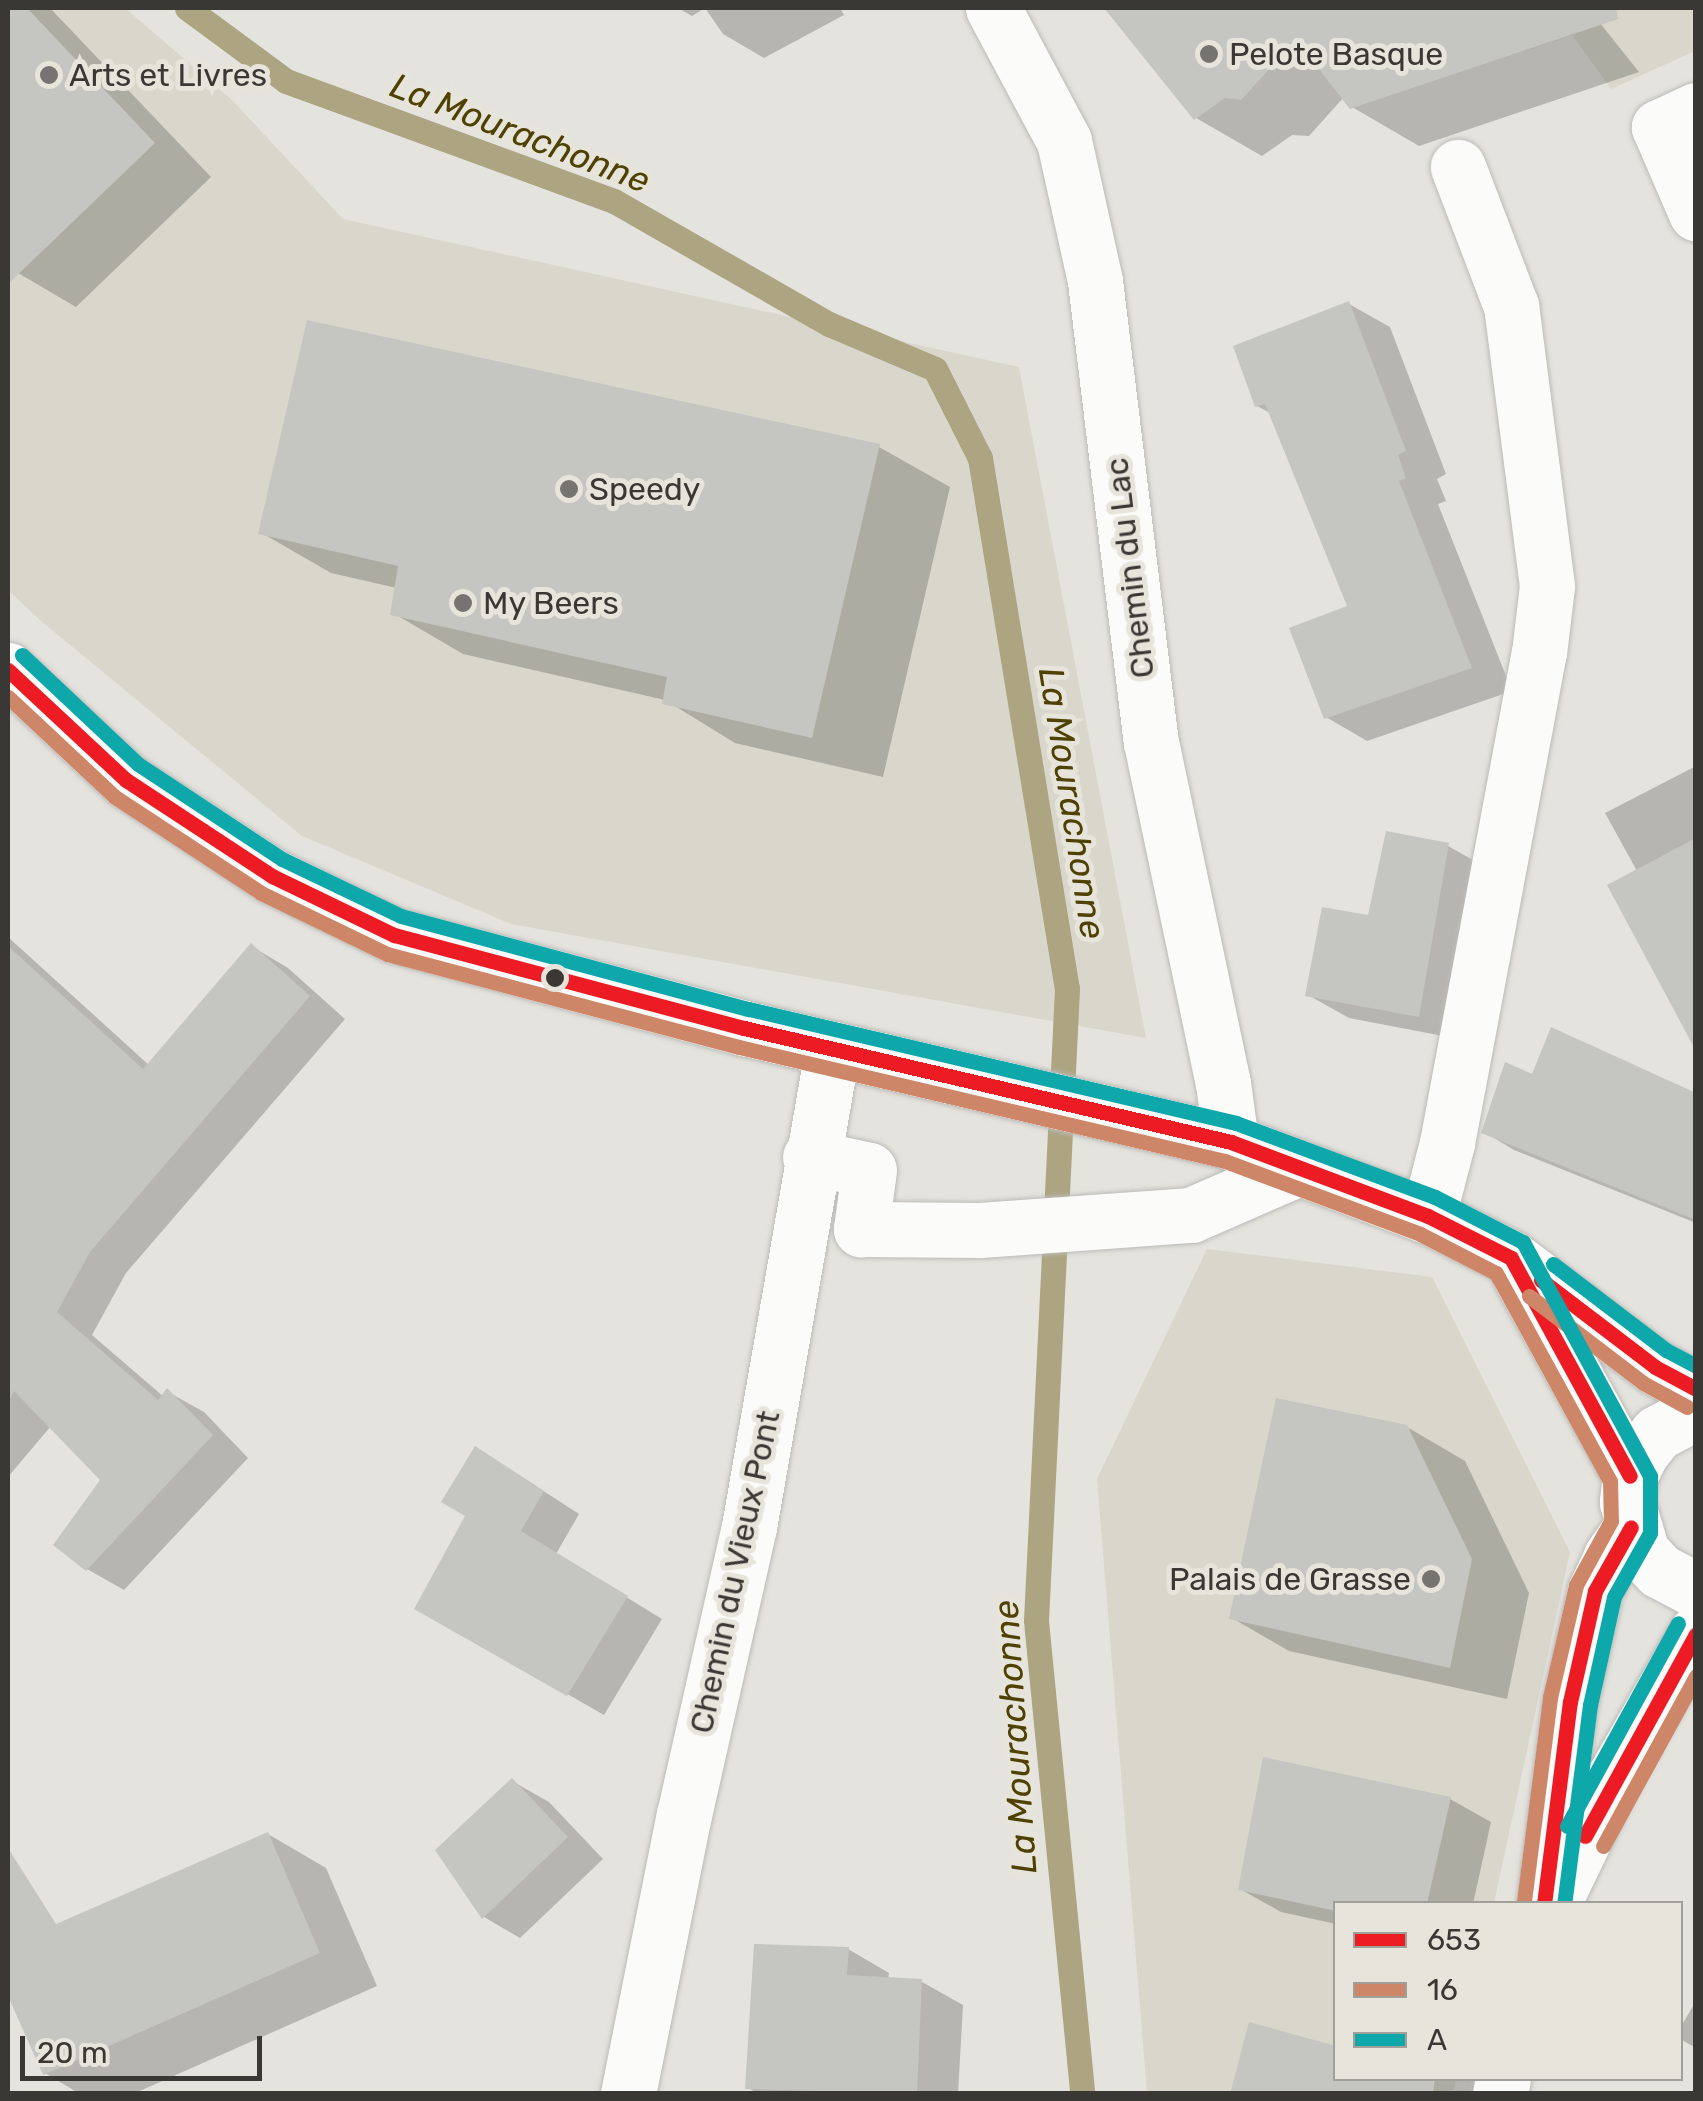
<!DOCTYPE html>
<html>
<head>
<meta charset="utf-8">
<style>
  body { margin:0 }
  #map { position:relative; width:1703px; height:2101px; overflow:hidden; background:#e4e3de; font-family:Rubik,sans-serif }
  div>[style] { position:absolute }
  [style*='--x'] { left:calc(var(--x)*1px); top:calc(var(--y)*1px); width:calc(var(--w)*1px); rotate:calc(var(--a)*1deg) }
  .built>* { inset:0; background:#d9d7cc }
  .shadow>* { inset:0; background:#0003 }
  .stream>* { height:25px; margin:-12.5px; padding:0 12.5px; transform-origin:12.5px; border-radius:12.5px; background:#ada582 }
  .building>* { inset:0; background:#c5c5c1 }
  .roads { filter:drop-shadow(0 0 2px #bcbbb8) drop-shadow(0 0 2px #bcbbb8) }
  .street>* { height:55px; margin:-27.5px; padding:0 27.5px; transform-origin:27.5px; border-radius:27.5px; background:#fbfbfa }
  .secondary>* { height:55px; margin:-27.5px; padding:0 27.5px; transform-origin:27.5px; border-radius:27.5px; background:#fbfbfa }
  .primary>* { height:55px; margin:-27.5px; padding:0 27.5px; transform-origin:27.5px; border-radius:27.5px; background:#fbfbfa }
  .bus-1>* { height:15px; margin:-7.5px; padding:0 7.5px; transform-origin:7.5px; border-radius:7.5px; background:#ed1c24 }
  .bus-2>* { height:15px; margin:-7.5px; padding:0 7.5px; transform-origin:7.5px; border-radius:7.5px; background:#ce8669 }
  .bus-3>* { height:15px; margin:-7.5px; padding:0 7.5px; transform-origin:7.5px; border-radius:7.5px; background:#0ea8aa }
  .dots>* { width:28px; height:28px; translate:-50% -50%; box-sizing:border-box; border:5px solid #e7e4db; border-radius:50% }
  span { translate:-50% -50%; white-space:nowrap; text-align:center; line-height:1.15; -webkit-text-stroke:10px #e7e4db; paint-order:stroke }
  .poi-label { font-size:32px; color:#393835 }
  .left { translate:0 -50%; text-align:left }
  .right { translate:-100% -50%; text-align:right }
  .street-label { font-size:32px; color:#393835 }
  .water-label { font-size:35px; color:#4e4101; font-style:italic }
  .frame { position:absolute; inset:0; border:10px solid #393835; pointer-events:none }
  .legend { position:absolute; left:1333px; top:1901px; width:350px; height:180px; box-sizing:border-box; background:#e7e4db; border:2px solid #a19f99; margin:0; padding:12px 18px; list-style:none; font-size:30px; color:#393835 }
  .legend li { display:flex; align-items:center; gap:20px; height:50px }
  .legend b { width:50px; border:2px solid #a19f99 }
  .scale { position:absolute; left:20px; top:2036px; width:242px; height:45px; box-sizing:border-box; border:5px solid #393835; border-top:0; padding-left:12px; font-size:30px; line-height:35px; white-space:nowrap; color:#393835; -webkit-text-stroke:8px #e7e4db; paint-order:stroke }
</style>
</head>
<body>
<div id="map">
  <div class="built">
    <div style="clip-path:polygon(8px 8px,125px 8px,232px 100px,343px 219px,1019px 367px,1146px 1038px,511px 924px,302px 836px,41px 621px,8px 590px)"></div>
    <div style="clip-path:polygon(1272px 8px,1695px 8px,1695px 51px,1611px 89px,1572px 35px,1350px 109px)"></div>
    <div style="clip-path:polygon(1207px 1249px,1432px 1277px,1570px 1552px,1494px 1903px,1336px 1904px,1336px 2078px,1456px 2079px,1453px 2093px,1147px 2093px,1097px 1479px)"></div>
  </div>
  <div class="shadow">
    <div style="clip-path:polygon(8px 8px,50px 8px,211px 177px,76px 307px,18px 273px,8px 262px)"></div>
    <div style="clip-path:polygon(678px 8px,840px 8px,844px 15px,764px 58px,723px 34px,705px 8px,692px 16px)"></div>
    <div style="clip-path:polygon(1107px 8px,1588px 8px,1639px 72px,1419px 146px,1352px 107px,1344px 97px,1309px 136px,1292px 135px,1262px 156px,1196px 118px)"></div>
    <div style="clip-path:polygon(1349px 304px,1390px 327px,1446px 474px,1437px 479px,1446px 501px,1438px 504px,1512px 691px,1367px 741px,1326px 717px,1350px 608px,1272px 414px,1257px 406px)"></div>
    <div style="clip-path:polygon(879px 447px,950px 487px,883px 777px,735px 743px,665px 700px,463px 654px,393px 613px,397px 588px,331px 573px,260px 532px)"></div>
    <div style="clip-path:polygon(1696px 766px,1696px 1005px,1637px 871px,1605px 813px)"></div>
    <div style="clip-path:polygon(1448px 846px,1489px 869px,1459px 1039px,1349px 1018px,1308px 995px,1370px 918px)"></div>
    <div style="clip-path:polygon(8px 937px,150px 1066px,251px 946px,288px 968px,345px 1019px,126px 1273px,92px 1335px,164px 1397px,168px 1392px,204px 1412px,248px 1458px,124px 1590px,87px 1569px,103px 1480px,51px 1426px,8px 1477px,8px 1229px,51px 1189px,8px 1148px)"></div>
    <div style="clip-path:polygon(1534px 1078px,1696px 1109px,1696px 1223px,1514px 1150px,1484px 1132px)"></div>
    <div style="clip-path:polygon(1407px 1427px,1465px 1461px,1529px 1593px,1507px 1699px,1289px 1651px,1232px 1618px)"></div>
    <div style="clip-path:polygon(511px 1470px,579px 1514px,556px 1554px,662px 1619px,604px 1715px,417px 1608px)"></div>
    <div style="clip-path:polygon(512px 1781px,549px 1802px,603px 1859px,520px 1938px,484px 1917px,438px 1850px)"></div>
    <div style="clip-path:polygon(1450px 1799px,1491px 1822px,1473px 1904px,1336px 1904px,1336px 1924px,1281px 1912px,1240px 1889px)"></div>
    <div style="clip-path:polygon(268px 1834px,326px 1868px,377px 1986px,133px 2094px,80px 2094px,45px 2073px,8px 1989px,8px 1948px)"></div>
    <div style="clip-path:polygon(848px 1949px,889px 1973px,888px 1980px,922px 1982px,963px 2005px,958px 2094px,758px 2094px,747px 2087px)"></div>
    <div style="clip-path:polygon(1696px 2001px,1696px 2048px,1680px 2039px,1680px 2028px)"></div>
    <div style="clip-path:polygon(1336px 2078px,1473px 2078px,1495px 2092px,1234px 2094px)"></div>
  </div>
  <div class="stream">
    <div style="--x:187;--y:8;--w:123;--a:36.4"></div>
    <div style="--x:286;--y:81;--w:349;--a:20.1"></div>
    <div style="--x:614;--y:201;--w:248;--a:29.8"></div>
    <div style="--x:829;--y:324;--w:115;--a:23"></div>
    <div style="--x:935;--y:369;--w:100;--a:63.2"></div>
    <div style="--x:980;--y:458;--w:538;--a:80.7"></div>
    <div style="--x:1067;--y:989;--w:633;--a:92.81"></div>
    <div style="--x:1036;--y:1621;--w:475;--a:84.4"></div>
  </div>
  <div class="building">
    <div style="clip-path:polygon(8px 8px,27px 8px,155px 143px,8px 284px)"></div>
    <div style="clip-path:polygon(1104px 8px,1616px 8px,1618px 19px,1350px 109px,1296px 40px,1241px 100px,1225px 98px,1194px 120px)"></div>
    <div style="clip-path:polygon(1349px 301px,1406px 451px,1398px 455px,1406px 478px,1399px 481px,1472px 668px,1324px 719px,1289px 628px,1347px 606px,1265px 404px,1255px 407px,1233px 346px)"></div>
    <div style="clip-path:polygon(307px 320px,880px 444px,812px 738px,662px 704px,667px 677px,390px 615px,398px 566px,258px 534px)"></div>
    <div style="clip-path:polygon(1386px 831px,1449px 843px,1419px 1017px,1305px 996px,1322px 907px,1368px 915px)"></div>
    <div style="clip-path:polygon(1696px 838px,1696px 1051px,1607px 885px)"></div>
    <div style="clip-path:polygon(251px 943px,310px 996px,90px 1252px,57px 1312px,158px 1400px,167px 1388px,213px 1435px,86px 1571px,53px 1545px,100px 1480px,14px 1391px,8px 1403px,8px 946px,143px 1069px)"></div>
    <div style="clip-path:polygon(1551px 1027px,1696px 1093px,1696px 1220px,1481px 1133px,1505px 1062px,1532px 1074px)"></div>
    <div style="clip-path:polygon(1276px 1398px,1407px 1425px,1472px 1559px,1450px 1668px,1229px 1619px)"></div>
    <div style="clip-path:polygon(475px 1446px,544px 1491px,521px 1531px,628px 1596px,567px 1696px,414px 1609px,465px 1516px,441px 1502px)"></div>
    <div style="clip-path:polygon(1263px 1757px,1451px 1797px,1427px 1904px,1336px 1904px,1336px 1911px,1238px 1890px)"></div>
    <div style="clip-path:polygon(512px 1778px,568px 1837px,482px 1919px,435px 1850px)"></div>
    <div style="clip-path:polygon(268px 1832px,320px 1953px,43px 2075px,8px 1996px,8px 1848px,56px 1924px)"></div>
    <div style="clip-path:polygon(754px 1944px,849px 1947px,847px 1975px,922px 1979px,917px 2094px,745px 2089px)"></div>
    <div style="clip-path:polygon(1249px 2022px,1336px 2046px,1336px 2078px,1435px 2078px,1433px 2094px,1230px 2094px)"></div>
  </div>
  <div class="roads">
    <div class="street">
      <div style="--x:993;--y:8;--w:151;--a:61.9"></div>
      <div style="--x:1064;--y:141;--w:143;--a:77.5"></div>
      <div style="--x:1095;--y:281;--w:464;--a:83.1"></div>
      <div style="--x:1151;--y:742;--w:349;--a:78.1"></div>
      <div style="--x:1223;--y:1083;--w:60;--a:82.3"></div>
      <div style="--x:1696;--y:110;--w:41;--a:155.3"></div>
      <div style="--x:1659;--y:127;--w:94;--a:66.7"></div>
      <div style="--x:810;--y:1157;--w:60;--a:12.4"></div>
      <div style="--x:869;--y:1170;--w:60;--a:97.7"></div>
      <div style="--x:861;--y:1229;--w:119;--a:0.5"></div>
      <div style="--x:980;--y:1230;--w:212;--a:-4.1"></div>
      <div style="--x:1191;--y:1215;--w:118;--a:-23.5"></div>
      <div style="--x:1428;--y:1216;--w:75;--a:-75.4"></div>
      <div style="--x:1447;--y:1143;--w:499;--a:-79.4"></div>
      <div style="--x:1539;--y:653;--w:67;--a:-83.2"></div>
      <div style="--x:1547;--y:586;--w:282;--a:-97.3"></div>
      <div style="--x:1511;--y:306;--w:149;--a:-110.9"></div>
      <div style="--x:628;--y:2094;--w:285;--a:-78.7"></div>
      <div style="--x:684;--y:1815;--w:295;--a:-77.3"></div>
      <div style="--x:749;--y:1527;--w:485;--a:-80.1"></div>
    </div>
    <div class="secondary">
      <div style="--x:1696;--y:1412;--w:44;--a:151.7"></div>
      <div style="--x:1657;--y:1433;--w:26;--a:129"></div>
      <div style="--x:1641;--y:1453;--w:25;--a:116"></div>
      <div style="--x:1630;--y:1476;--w:26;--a:97"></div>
      <div style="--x:1627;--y:1502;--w:52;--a:73.3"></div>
      <div style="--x:1642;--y:1552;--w:26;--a:47"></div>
      <div style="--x:1660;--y:1571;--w:41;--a:27.8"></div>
    </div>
    <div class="primary">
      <div style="--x:8;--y:670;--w:161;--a:43"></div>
      <div style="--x:126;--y:780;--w:175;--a:33.3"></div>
      <div style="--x:272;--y:876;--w:136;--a:25.8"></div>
      <div style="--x:394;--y:935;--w:362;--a:14.9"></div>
      <div style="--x:744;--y:1028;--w:500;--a:13.17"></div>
      <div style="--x:1231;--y:1142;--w:210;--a:20.6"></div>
      <div style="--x:1428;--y:1216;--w:93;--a:26.8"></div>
      <div style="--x:1511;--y:1258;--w:181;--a:37.1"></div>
      <div style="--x:1655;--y:1367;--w:47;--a:28.2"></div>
      <div style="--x:1519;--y:1274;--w:230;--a:61.2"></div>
      <div style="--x:1561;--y:1887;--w:120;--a:-64.3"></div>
      <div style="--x:1613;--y:1779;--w:168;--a:-60.4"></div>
      <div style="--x:1544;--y:1904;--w:204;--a:-82.7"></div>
      <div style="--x:1570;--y:1702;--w:114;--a:-77.3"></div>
      <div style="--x:1595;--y:1591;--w:38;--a:-65"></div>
      <div style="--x:1611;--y:1556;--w:35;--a:-55"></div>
      <div style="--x:1500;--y:2094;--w:16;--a:-79"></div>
    </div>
  </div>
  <div class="bus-1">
    <div style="--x:8;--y:670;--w:161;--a:43"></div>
    <div style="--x:126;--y:780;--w:175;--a:33.3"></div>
    <div style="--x:272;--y:876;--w:136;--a:25.8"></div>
    <div style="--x:394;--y:935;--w:362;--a:14.9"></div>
    <div style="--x:744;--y:1028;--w:500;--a:13.17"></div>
    <div style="--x:1231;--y:1142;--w:210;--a:20.6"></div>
    <div style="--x:1428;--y:1216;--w:93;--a:26.8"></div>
    <div style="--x:1511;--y:1258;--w:248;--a:61.4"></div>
    <div style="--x:1541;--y:1280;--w:143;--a:37.3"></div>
    <div style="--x:1655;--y:1367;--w:47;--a:28.2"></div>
    <div style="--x:1585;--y:1836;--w:230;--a:-61.2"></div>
    <div style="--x:1544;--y:1904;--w:204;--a:-82.7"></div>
    <div style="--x:1570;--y:1702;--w:114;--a:-77.3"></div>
    <div style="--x:1595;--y:1591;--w:73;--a:-60.6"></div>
  </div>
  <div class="bus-2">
    <div style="--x:8;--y:697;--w:146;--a:43.1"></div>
    <div style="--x:115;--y:797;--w:175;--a:33.3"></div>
    <div style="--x:261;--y:893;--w:140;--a:25.8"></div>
    <div style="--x:387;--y:954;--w:364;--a:14.8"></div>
    <div style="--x:739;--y:1047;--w:499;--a:13.2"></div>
    <div style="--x:1225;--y:1161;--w:208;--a:20.5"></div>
    <div style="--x:1420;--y:1234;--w:85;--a:27.2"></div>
    <div style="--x:1496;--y:1273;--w:237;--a:61.3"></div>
    <div style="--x:1610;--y:1481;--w:40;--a:88.6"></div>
    <div style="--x:1611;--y:1521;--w:73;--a:118.7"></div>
    <div style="--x:1576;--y:1585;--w:116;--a:103"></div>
    <div style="--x:1550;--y:1698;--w:205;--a:97.3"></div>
    <div style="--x:1529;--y:1296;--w:143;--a:37.3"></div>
    <div style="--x:1643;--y:1383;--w:50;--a:28.6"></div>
    <div style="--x:1603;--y:1846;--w:194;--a:-61.3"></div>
  </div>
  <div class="bus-3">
    <div style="--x:22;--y:655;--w:159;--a:43.2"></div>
    <div style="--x:138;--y:764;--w:173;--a:33.4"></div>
    <div style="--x:282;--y:859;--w:132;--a:25.6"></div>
    <div style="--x:401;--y:916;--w:360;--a:15"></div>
    <div style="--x:749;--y:1009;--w:500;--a:13.17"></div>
    <div style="--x:1236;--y:1123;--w:212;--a:20.4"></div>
    <div style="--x:1435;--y:1197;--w:99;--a:27.1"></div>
    <div style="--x:1523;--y:1242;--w:266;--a:61.5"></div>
    <div style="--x:1650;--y:1476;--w:57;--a:90"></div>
    <div style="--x:1650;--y:1533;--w:73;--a:119.4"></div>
    <div style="--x:1614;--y:1597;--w:111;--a:102.5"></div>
    <div style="--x:1590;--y:1705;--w:201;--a:97.4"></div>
    <div style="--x:1553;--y:1264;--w:142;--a:37.3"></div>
    <div style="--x:1666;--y:1350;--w:34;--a:28"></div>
    <div style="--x:1567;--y:1826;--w:231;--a:-61.3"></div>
  </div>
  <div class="dots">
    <div style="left:1209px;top:54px;background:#757470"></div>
    <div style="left:49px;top:75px;background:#757470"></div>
    <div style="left:569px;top:489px;background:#757470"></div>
    <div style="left:463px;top:603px;background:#757470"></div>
    <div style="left:555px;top:978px;background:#393835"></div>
    <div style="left:1431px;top:1579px;background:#757470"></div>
  </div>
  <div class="poi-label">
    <span class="left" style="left:1229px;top:54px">Pelote Basque</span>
    <span class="left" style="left:69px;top:75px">Arts et Livres</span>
    <span class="left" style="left:589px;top:489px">Speedy</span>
    <span class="left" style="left:483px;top:603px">My Beers</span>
    <span class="right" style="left:1411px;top:1579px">Palais de Grasse</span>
  </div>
  <div class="street-label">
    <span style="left:1130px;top:568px;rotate:-97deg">Chemin du Lac</span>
    <span style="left:735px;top:1572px;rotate:-78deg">Chemin du Vieux Pont</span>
  </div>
  <div class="water-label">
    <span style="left:520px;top:133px;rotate:21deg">La Mourachonne</span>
    <span style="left:1072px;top:803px;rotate:81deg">La Mourachonne</span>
    <span style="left:1015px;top:1737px;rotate:-94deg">La Mourachonne</span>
  </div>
  <div class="frame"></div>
  <ul class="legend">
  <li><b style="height:12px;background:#ed1c24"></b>653</li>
  <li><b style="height:12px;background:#ce8669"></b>16</li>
  <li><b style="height:12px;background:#0ea8aa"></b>A</li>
  </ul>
  <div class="scale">20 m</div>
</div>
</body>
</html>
